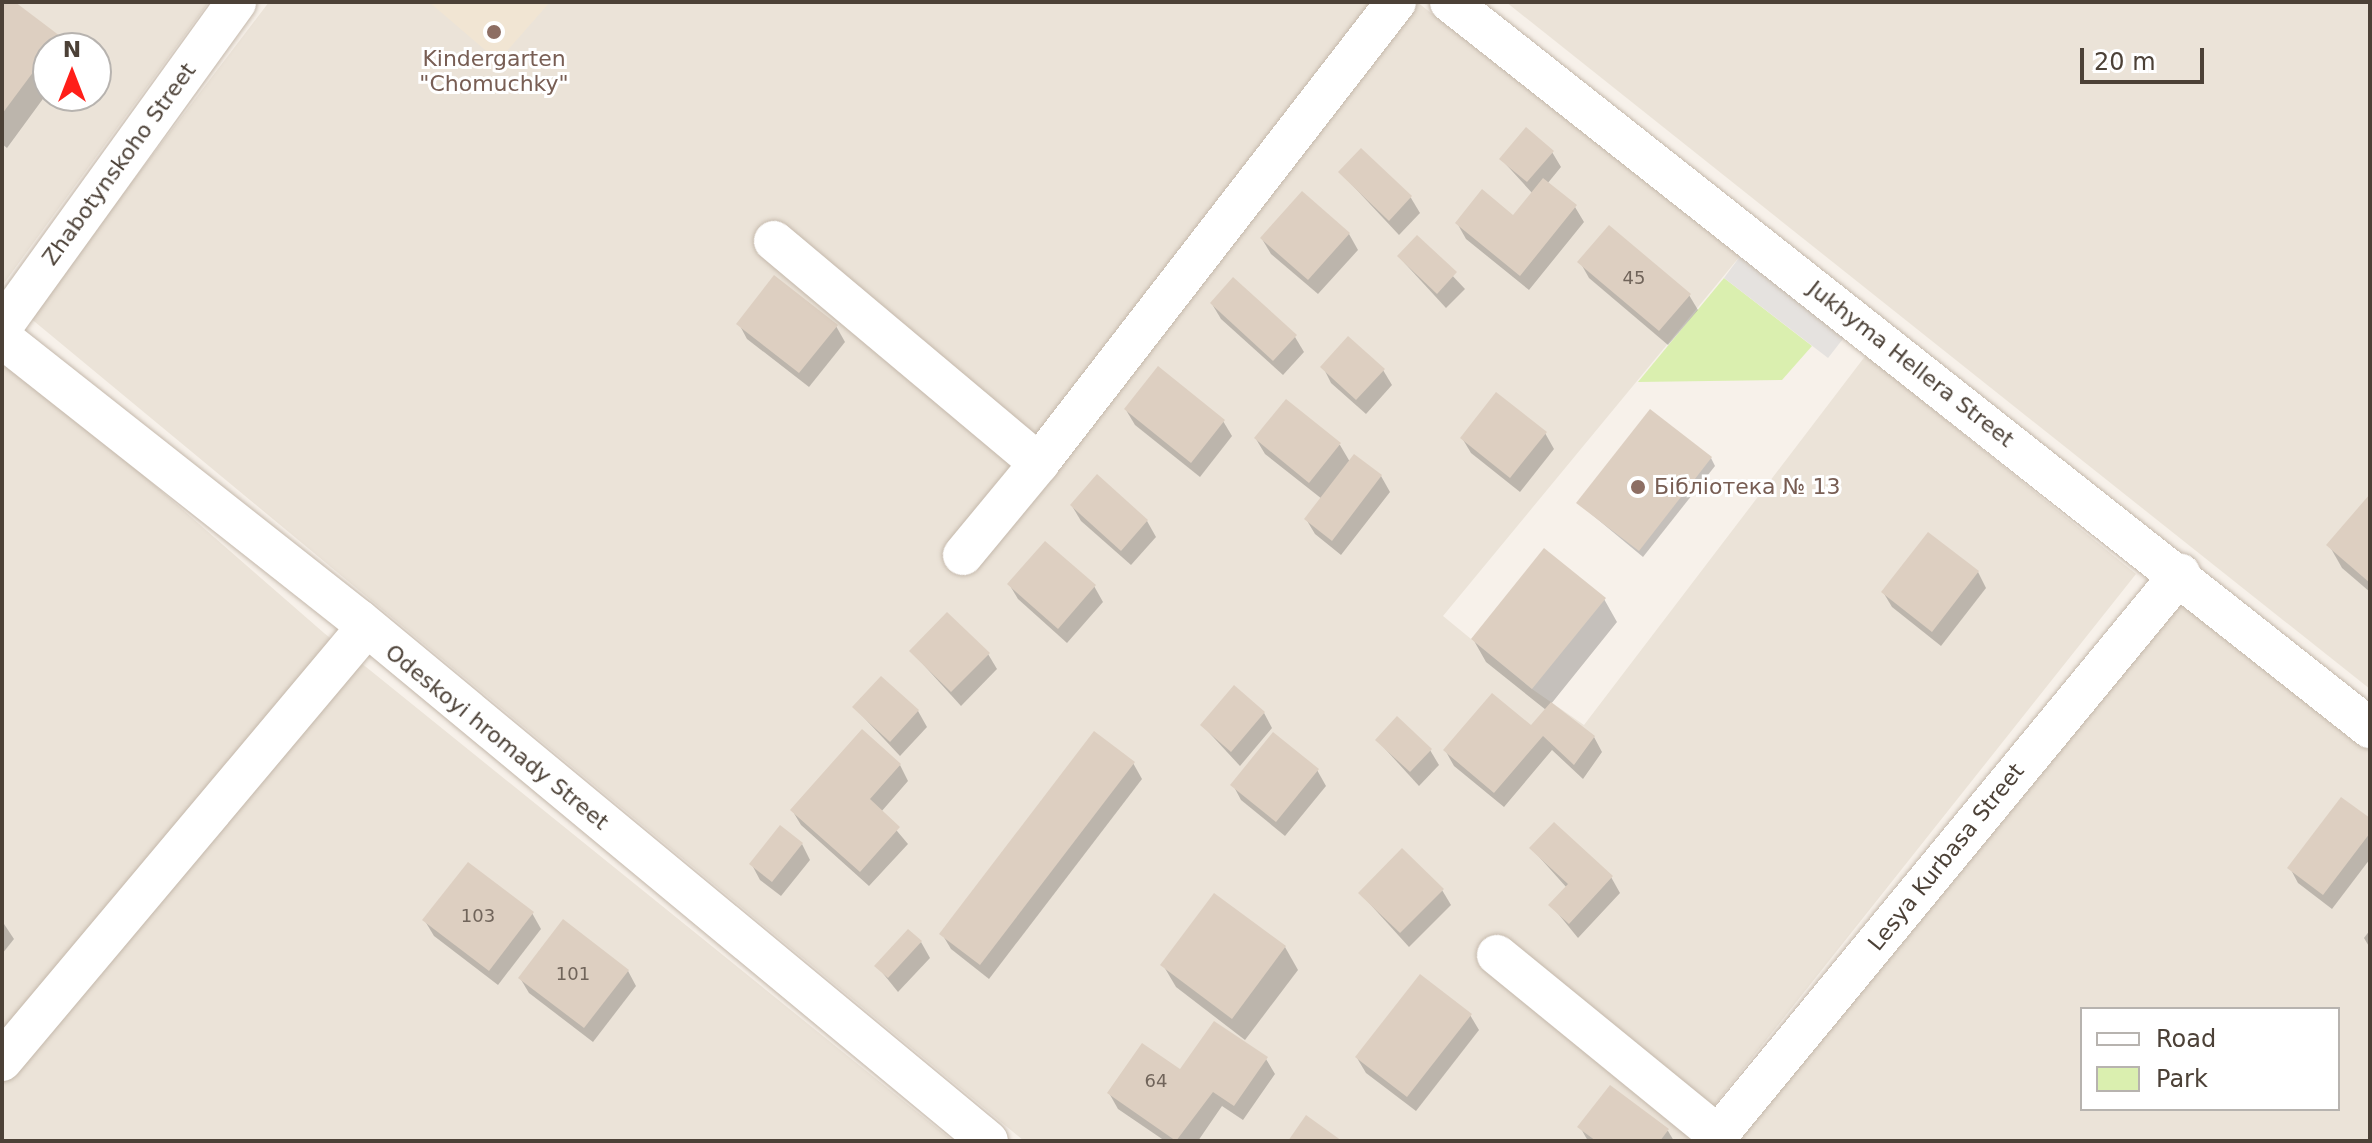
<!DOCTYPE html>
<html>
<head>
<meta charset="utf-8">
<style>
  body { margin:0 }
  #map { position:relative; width:2372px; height:1143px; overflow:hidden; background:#f7f1ea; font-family:"DejaVu Sans",sans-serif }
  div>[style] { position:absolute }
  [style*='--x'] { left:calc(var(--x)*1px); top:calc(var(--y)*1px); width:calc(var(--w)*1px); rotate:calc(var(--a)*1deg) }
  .residential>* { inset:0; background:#ebe3d8 }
  .education>* { inset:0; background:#f1e5d3 }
  .green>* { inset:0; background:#daefaf }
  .parking>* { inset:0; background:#e5e2df }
  .shadow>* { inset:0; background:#0003 }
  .building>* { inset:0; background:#ddcfc1 }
  .roads { filter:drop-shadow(0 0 2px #c4b8ab) drop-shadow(0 0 2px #c4b8ab) }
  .minor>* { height:40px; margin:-20px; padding:0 20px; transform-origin:20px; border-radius:20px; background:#fff }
  .dots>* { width:22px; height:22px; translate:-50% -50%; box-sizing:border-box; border:4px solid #fff; border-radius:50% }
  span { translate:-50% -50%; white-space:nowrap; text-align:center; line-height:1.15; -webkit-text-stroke:6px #fff; paint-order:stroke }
  .number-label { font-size:18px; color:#70645a }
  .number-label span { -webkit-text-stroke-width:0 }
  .education-label { font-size:22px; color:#785e54 }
  .left { translate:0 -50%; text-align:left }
  .street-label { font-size:22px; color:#4c4137 }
  .frame { position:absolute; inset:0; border:4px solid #4c4137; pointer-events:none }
  .legend { position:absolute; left:2080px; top:1007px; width:260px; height:104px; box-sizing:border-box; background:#fff; border:2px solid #b7b3af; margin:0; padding:10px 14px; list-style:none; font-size:24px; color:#4c4137 }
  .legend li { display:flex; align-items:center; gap:16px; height:40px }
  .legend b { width:40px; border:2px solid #b7b3af }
  .north { position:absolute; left:32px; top:32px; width:80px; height:80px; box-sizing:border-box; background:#fff; border:2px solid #b7b3af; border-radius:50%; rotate:0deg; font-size:22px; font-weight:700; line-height:32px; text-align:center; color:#4c4137 }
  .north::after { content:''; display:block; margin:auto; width:28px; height:36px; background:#ff1f19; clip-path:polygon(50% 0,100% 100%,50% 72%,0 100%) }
  .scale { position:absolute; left:2080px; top:48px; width:124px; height:36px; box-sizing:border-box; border:4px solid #4c4137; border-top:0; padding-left:10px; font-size:24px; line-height:28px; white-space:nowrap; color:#4c4137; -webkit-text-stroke:6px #fff; paint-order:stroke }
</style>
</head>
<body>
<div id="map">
  <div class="residential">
    <div style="clip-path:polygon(evenodd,2px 2px,209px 2px,2px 286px,2px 2px,48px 48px,96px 48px,96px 96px,48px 96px,48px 48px)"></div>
    <div style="clip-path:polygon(269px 2px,1417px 2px,1741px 255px,1443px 616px,1532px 689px,1584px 725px,1866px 355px,2136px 574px,1686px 1141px,1024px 1141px,29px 317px)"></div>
    <div style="clip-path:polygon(1506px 2px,2370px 2px,2370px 689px,2030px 419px)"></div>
    <div style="clip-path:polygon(2px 352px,324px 633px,953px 1141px,2px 1141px)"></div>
    <div style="clip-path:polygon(evenodd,2175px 593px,2370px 746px,2370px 1141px,1730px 1141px,2175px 593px,2082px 1009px,2338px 1009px,2338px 1109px,2082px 1109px,2082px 1009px)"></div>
  </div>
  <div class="education">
    <div style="clip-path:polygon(429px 2px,550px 2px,498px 61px)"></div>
  </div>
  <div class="green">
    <div style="clip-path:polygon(1724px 278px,1812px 346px,1782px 380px,1638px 382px)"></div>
  </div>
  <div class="parking">
    <div style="clip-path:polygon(1741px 255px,1846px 335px,1828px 358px,1724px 278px)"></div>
  </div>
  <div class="shadow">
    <div style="clip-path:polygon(2px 2px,12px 2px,59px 37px,65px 48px,48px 48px,48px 92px,7px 148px,2px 144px)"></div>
    <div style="clip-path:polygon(1361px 151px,1411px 198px,1420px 213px,1399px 235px,1340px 172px)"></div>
    <div style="clip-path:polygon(1552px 152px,1561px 167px,1547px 184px,1575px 207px,1584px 222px,1529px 290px,1466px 239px,1457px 223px,1514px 218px,1533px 194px,1501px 159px)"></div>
    <div style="clip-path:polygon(1349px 234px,1358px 250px,1318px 294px,1271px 254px,1262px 239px)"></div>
    <div style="clip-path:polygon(1417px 238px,1465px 289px,1446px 308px,1399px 257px)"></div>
    <div style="clip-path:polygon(1580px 262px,1689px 295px,1698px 310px,1668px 345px,1589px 278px)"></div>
    <div style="clip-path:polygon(1212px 304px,1295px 337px,1304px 352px,1283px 375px,1221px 319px)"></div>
    <div style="clip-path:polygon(739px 324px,836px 326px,845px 342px,809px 387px,747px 339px)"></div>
    <div style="clip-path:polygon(1323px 367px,1383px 370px,1392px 385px,1366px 414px,1331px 383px)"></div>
    <div style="clip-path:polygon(1126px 410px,1223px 421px,1232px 436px,1200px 477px,1135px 425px)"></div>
    <div style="clip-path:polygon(1545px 433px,1554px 449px,1520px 492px,1471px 453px,1462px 438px)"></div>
    <div style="clip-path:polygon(1256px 439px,1340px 445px,1350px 462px,1381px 476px,1390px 492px,1341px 555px,1315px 534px,1306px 519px,1322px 499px,1265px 454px)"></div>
    <div style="clip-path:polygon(1711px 458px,1715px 466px,1643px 557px,1578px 503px)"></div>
    <div style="clip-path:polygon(2370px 497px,2370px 592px,2342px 568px,2329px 545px)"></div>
    <div style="clip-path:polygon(1072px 506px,1147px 521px,1156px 537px,1131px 565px,1081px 521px)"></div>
    <div style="clip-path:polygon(1978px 572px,1986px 588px,1941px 646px,1892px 607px,1883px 592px)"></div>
    <div style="clip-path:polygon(1009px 584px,1094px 586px,1103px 602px,1067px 643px,1018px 599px)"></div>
    <div style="clip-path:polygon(1604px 599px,1617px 622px,1551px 704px,1594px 737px,1602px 752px,1583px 779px,1552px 750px,1504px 807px,1454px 766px,1445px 750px,1531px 728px,1546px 710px,1486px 662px,1473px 639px)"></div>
    <div style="clip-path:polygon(911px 651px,988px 654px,997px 669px,961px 706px)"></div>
    <div style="clip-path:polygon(881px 678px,918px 711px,927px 727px,900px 756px,854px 707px)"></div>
    <div style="clip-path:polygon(1264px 713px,1272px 728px,1240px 766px,1202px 725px)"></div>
    <div style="clip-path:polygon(1377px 740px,1430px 750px,1439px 765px,1419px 786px)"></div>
    <div style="clip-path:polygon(1133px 763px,1142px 779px,989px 979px,951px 949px,942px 934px)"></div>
    <div style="clip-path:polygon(900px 765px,908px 781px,881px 812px,908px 844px,869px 886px,801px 825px,792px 810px)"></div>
    <div style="clip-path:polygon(1317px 770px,1326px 786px,1285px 836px,1241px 800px,1233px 785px)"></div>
    <div style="clip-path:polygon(2370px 821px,2370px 859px,2332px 909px,2298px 883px,2290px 868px)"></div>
    <div style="clip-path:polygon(802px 844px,810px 860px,781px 896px,760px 880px,752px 865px)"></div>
    <div style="clip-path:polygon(1532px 849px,1611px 877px,1620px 893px,1578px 938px,1551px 905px,1567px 888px)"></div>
    <div style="clip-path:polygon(1442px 890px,1451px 905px,1409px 947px,1360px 893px)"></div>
    <div style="clip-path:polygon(532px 913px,541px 929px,498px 985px,434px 936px,425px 921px)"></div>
    <div style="clip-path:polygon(2px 921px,14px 939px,2px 954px)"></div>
    <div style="clip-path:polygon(2370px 930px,2370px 948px,2364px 938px)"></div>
    <div style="clip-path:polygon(921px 942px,930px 958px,898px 992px,877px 966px)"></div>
    <div style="clip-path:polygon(1285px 947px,1298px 970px,1245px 1040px,1176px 987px,1163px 965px)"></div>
    <div style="clip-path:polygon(628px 971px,636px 986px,593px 1042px,529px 993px,520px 978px)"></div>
    <div style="clip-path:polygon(1470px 1015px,1479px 1030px,1416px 1111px,1366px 1073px,1357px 1058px)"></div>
    <div style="clip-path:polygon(1266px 1059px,1275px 1074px,1243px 1120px,1222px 1106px,1198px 1141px,1165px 1141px,1118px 1109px,1109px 1093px,1181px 1072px)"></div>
    <div style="clip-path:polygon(1580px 1127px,1668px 1131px,1674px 1141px,1588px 1141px)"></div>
  </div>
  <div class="building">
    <div style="clip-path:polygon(2px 2px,15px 2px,60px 36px,2px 114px)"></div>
    <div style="clip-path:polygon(1526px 127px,1554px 151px,1527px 182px,1499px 159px)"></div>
    <div style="clip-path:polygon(1361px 148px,1412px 196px,1389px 221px,1338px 172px)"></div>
    <div style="clip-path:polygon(1543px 178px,1577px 205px,1520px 276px,1455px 223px,1482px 189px,1513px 215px)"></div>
    <div style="clip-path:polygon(1302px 191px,1350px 233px,1308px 280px,1260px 238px)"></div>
    <div style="clip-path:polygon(1609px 225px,1691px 294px,1659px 331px,1577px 262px)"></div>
    <div style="clip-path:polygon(1417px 235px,1457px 272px,1437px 294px,1397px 256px)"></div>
    <div style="clip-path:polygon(774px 275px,838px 325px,799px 373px,736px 324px)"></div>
    <div style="clip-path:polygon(1233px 277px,1297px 335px,1273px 361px,1210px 303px)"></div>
    <div style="clip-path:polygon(1348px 336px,1385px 369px,1356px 400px,1320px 367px)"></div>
    <div style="clip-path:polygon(1158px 366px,1225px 420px,1191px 463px,1124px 409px)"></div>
    <div style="clip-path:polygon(1496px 392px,1547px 432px,1510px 478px,1460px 438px)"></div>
    <div style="clip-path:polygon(1286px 399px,1341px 443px,1309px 483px,1254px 438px)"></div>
    <div style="clip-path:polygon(1650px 409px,1712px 457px,1639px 551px,1576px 503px)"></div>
    <div style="clip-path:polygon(1354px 454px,1382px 475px,1332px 541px,1304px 519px)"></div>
    <div style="clip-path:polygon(1097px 474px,1148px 520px,1121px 551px,1070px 505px)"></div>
    <div style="clip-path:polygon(2370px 494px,2370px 583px,2326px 545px)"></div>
    <div style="clip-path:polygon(1928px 532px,1979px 571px,1932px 632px,1881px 592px)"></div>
    <div style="clip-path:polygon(1045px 541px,1096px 585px,1058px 629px,1007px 584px)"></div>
    <div style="clip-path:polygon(1544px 548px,1606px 598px,1532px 689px,1471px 639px)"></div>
    <div style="clip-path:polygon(947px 612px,990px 653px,951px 692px,909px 651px)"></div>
    <div style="clip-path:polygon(881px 676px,919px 710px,890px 742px,852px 707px)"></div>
    <div style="clip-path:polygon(1234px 685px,1265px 712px,1231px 752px,1200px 725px)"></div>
    <div style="clip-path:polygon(1492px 693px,1531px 725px,1551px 702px,1595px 736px,1574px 765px,1543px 736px,1494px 793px,1443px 750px)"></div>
    <div style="clip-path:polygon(1397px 716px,1432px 749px,1410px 772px,1375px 740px)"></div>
    <div style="clip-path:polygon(862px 729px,901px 764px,870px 799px,900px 827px,860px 872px,790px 810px)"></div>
    <div style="clip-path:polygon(1094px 731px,1135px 762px,980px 965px,939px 934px)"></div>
    <div style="clip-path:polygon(1273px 732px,1319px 769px,1276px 822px,1230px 785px)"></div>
    <div style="clip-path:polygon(2341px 797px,2370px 818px,2370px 833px,2323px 895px,2287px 868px)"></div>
    <div style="clip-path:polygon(1554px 822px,1613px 876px,1569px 924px,1548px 905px,1568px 884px,1529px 848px)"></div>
    <div style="clip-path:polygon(780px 825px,803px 843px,772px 882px,749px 864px)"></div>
    <div style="clip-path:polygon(1402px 848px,1444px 889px,1400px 933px,1358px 893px)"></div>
    <div style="clip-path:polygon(468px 862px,534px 912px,489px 971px,422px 920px)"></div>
    <div style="clip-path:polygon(1214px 893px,1286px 946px,1232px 1019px,1160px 965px)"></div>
    <div style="clip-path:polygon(563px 919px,629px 970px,584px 1028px,518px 978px)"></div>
    <div style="clip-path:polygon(908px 929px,922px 941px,888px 978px,874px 966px)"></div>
    <div style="clip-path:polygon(1420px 974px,1472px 1014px,1407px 1097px,1355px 1057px)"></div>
    <div style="clip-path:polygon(1214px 1021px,1268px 1057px,1234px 1106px,1213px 1092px,1176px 1141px,1107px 1093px,1142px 1043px,1180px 1069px)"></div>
    <div style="clip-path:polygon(1610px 1085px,1669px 1129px,1660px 1141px,1596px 1141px,1577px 1127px)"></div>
    <div style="clip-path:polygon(1306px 1115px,1342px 1141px,1288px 1141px)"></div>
  </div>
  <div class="roads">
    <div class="minor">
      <div style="--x:1450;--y:2;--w:1172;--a:38.28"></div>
      <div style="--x:774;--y:241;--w:346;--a:40"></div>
      <div style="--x:1039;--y:463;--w:583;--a:-52.25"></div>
      <div style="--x:2;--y:327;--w:400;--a:-54.2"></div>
      <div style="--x:2;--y:338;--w:454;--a:38.3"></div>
      <div style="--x:358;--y:619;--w:818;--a:39.64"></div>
      <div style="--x:963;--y:555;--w:119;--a:-50.4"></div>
      <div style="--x:1497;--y:955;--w:285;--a:39.2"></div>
      <div style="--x:2;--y:1061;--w:564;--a:-49.96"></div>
      <div style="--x:1713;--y:1141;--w:735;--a:-50.52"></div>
    </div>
  </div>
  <div class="dots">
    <div style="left:494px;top:32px;background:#8d6e63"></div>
    <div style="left:1638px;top:487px;background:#8d6e63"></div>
  </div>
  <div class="number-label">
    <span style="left:1634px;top:278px">45</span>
    <span style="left:478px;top:916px">103</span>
    <span style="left:573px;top:974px">101</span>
    <span style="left:1156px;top:1081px">64</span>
  </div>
  <div class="education-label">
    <span style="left:494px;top:71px">Kindergarten<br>"Chomuchky"</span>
    <span class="left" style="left:1654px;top:487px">Бібліотека № 13</span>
  </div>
  <div class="street-label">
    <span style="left:119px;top:164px;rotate:-54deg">Zhabotynskoho Street</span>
    <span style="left:1911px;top:364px;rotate:38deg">Jukhyma Hellera Street</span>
    <span style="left:497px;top:737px;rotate:39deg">Odeskoyi hromady Street</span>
    <span style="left:1946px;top:857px;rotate:-51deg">Lesya Kurbasa Street</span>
  </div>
  <div class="frame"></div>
  <ul class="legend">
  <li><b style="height:10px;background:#fff"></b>Road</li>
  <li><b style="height:22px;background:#daefaf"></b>Park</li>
  </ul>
  <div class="north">N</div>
  <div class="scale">20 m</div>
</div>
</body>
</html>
